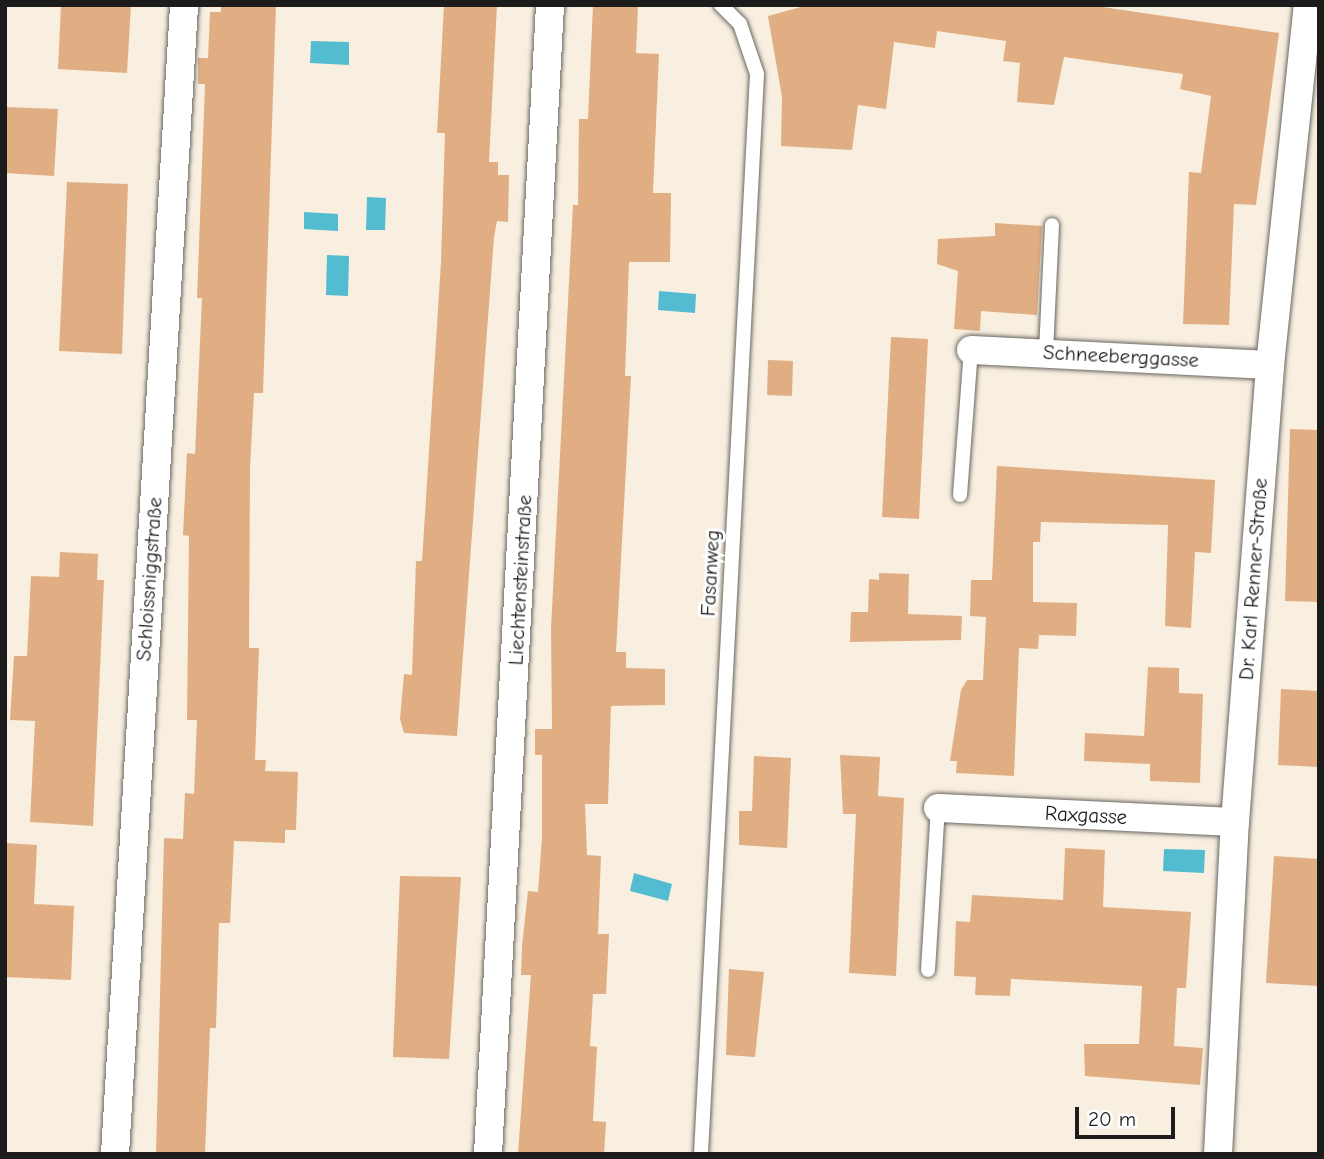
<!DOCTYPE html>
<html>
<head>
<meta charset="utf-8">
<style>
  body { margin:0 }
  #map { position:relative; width:1324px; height:1159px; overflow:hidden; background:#f8efe0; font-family:"Comic Neue",sans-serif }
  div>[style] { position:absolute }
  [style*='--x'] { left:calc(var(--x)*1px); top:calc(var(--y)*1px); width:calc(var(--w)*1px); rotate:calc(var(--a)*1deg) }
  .water>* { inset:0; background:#53bcd0 }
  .building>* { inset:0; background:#e1ae83 }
  .roads { filter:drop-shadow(0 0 2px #696661) drop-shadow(0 0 2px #696661) }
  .lane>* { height:14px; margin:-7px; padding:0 7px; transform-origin:7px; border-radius:7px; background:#fff }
  .street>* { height:28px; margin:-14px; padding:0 14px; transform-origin:14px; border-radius:14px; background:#fff }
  span { translate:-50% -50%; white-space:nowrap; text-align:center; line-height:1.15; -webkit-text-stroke:6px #fff; paint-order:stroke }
  .street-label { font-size:21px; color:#1c1c1c }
  .frame { position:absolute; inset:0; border:7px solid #1c1c1c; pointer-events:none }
  .scale { position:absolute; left:1075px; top:1107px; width:100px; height:32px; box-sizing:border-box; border:4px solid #1c1c1c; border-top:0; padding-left:9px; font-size:21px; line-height:24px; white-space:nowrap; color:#1c1c1c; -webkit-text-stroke:5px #fff; paint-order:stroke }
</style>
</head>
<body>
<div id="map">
  <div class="water">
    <div style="clip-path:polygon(311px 41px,349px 42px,349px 65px,310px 63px)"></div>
    <div style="clip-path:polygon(367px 197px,386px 198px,385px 230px,366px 230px)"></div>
    <div style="clip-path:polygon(304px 212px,338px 214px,338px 231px,304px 229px)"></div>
    <div style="clip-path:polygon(327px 255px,349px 256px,348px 296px,326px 295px)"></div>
    <div style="clip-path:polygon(659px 291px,696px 294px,695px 313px,658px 310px)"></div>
    <div style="clip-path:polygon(1164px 849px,1205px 850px,1204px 873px,1163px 871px)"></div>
    <div style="clip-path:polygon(634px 873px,672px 884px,668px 901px,630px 891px)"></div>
  </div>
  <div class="building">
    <div style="clip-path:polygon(61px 5px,131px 5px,127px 73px,58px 69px)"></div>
    <div style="clip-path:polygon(221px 5px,276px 5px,263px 393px,254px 393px,250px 469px,249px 648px,259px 648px,255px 760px,266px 760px,265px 771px,298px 772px,296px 830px,285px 830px,285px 843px,234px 841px,230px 923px,219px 923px,216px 1028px,210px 1028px,205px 1154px,156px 1154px,164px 838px,183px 839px,185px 793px,194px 794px,197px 720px,187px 720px,189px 536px,183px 535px,187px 453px,195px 454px,202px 298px,197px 298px,205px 84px,198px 84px,198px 58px,208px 58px,210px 12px,221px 12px)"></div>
    <div style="clip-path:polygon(444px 5px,497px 5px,489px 162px,498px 162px,498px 175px,509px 175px,508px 222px,497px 221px,494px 237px,457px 736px,404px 733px,400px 719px,404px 674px,412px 675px,416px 561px,422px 561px,441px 262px,445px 133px,437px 133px)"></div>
    <div style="clip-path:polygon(593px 5px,638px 5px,636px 53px,659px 54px,653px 193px,671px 193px,670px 262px,629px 262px,625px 376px,631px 376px,616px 652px,626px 652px,626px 668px,665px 669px,665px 705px,611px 706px,608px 804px,585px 804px,587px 855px,601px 856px,598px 934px,609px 934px,606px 994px,593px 994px,590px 1046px,597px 1047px,593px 1121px,606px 1122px,604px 1154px,518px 1154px,531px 975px,521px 975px,522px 946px,528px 891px,538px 892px,542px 837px,542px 755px,535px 755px,535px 729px,552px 729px,551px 628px,573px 205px,578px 205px,579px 119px,588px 119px)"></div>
    <div style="clip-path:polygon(808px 5px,1089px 5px,1279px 33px,1256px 205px,1234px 204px,1229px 325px,1183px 324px,1189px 172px,1201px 173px,1211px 96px,1180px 89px,1183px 74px,1064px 57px,1054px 105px,1017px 102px,1020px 63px,1003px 61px,1006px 41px,937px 31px,935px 48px,894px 42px,886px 109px,858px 105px,852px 150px,781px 146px,782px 97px,768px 16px)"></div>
    <div style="clip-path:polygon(5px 107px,58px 109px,54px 176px,5px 173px)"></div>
    <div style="clip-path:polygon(67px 182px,128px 184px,122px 354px,59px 351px)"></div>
    <div style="clip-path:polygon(995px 223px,1042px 226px,1037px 315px,981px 311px,980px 331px,954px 329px,958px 271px,937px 264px,938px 239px,995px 236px)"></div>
    <div style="clip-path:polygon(891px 337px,928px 339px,919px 519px,882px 517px)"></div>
    <div style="clip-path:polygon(768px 360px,793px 361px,792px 396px,767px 395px)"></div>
    <div style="clip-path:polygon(1290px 429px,1319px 430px,1319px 602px,1285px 601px)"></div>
    <div style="clip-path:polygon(997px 466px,1215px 480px,1211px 553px,1195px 552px,1191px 628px,1165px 626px,1168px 525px,1041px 522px,1040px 542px,1033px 542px,1033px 602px,1077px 603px,1076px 636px,1039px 635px,1038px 649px,1019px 648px,1014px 776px,956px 773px,957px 761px,950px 761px,961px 690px,967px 680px,983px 680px,986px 617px,970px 616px,971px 580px,992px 580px)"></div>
    <div style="clip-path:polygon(60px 552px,98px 554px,97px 580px,104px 580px,93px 826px,30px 822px,35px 721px,10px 720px,14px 656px,27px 656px,31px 576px,59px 577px)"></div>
    <div style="clip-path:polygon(879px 573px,909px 574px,908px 614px,962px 616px,961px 640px,850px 642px,851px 612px,868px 612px,869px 579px,879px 580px)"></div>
    <div style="clip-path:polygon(1148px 667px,1179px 668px,1179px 693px,1203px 694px,1200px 783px,1150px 781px,1150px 764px,1084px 761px,1085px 733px,1144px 736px)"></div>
    <div style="clip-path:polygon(1281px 689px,1319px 691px,1319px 767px,1278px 765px)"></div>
    <div style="clip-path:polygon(840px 755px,880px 757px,878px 796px,904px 798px,896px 976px,849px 973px,856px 814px,843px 814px)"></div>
    <div style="clip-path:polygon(754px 756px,791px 758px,787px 848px,739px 845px,739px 811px,752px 811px)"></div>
    <div style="clip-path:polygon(5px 843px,37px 845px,34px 904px,74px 906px,71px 980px,5px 977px)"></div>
    <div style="clip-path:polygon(1065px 848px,1105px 850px,1103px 907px,1191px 912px,1186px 988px,1177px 988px,1174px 1046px,1203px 1048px,1200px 1085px,1085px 1076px,1084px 1044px,1139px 1044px,1142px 986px,1011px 979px,1010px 996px,975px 995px,976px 977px,954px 976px,956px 921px,970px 922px,972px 895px,1063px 900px)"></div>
    <div style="clip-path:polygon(1274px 856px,1319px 859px,1319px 986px,1266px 983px)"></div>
    <div style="clip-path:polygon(400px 876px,461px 877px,449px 1059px,393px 1057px)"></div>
    <div style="clip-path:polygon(729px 969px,764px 972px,755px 1057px,726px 1055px)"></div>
  </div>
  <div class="roads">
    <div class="lane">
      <div style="--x:1046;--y:352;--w:127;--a:-87.3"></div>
      <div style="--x:960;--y:495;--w:145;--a:-85.7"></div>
      <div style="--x:928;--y:970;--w:162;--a:-86.5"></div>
      <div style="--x:701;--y:1154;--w:1081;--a:-87.03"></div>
      <div style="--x:757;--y:74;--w:53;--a:-108.8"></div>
      <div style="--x:740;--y:24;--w:27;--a:-135"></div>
    </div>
    <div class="street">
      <div style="--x:971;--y:350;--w:299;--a:2.9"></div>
      <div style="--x:938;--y:808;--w:297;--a:2.7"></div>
      <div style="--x:115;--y:1154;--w:1151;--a:-86.56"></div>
      <div style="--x:488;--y:1154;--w:1151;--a:-86.91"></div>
      <div style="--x:1218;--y:1154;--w:332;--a:-87.1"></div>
      <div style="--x:1235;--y:822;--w:458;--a:-85.6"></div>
      <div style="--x:1270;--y:365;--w:362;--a:-84"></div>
    </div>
  </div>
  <div class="street-label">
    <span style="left:1121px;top:356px;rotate:3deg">Schneeberggasse</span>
    <span style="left:710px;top:573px;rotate:-87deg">Fasanweg</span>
    <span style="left:149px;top:579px;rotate:-86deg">Schloissniggstraße</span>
    <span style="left:1253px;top:579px;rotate:-86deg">Dr. Karl Renner-Straße</span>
    <span style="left:520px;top:580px;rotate:-87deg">Liechtensteinstraße</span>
    <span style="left:1086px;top:815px;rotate:3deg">Raxgasse</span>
  </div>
  <div class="frame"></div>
  <div class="scale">20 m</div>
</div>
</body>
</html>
